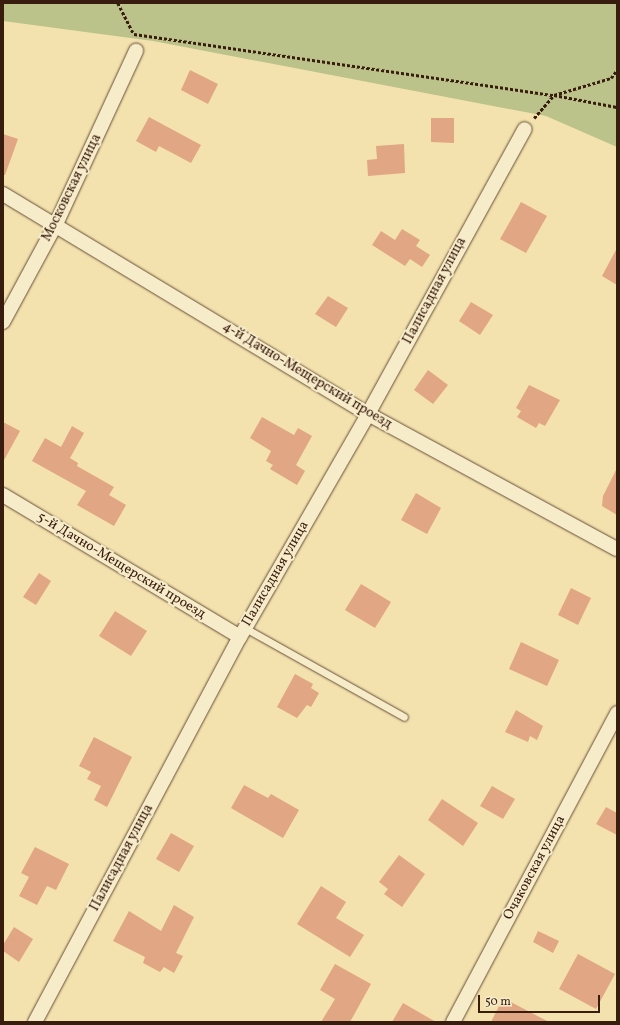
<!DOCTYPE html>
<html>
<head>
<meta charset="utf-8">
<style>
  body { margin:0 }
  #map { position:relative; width:620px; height:1025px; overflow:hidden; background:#f3e2ae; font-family:Vollkorn,serif }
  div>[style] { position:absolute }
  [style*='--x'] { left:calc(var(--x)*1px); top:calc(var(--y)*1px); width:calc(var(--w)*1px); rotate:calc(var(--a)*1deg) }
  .green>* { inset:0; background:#bbc38a }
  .building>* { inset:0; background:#e1a683 }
  .path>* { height:2.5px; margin-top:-1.25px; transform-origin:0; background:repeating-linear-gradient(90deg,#381c0e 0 3px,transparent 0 5px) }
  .roads { filter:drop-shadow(0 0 1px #674e36) drop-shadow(0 0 1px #674e36) }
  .service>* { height:7px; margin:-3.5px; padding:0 3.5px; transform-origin:3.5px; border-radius:3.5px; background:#f7ecca }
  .minor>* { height:14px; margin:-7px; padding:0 7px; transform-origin:7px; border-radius:7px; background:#f7ecca }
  span { translate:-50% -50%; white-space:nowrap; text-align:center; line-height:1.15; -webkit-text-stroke:4px #f7ecca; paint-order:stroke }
  .street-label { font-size:14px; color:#381c0e }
  .frame { position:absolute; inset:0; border:4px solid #381c0e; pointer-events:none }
  .scale { position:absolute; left:478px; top:995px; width:122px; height:18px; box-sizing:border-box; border:2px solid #381c0e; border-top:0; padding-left:5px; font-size:12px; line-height:14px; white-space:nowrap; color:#381c0e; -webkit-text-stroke:3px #f7ecca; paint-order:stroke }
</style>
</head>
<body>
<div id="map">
  <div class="green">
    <div style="clip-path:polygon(3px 3px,617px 3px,617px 147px,546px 116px,153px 41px,3px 21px)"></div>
  </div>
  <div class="building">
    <div style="clip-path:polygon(190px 70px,218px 84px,208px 104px,181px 90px)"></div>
    <div style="clip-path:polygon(149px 117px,201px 145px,191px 163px,159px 146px,156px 152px,136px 141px)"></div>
    <div style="clip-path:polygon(431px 118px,454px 118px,454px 143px,431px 142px)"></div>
    <div style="clip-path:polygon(3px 134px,18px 139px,5px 175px,3px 175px)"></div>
    <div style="clip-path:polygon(404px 144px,405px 173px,368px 176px,367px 160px,377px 159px,376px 146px)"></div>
    <div style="clip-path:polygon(521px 202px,547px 216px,526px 253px,500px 239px)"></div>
    <div style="clip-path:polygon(402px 229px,420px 240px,416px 246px,430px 255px,422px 267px,410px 259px,405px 266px,372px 245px,381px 231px,395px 240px)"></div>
    <div style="clip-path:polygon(617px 248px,617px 285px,602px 276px)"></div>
    <div style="clip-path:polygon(328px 296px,348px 308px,336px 327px,315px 314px)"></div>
    <div style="clip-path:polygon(471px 302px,493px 315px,480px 335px,459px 321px)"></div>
    <div style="clip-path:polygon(428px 370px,448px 385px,433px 404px,414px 390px)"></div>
    <div style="clip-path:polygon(529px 385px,560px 400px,545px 426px,539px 423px,536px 428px,517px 417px,521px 411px,516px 408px)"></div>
    <div style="clip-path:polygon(262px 417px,294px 435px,298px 428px,312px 436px,296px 465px,305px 471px,297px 485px,270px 469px,273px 465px,266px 461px,271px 451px,250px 438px)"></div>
    <div style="clip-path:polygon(3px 422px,20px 431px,3px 462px)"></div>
    <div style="clip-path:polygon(72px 426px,84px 433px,70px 458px,78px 463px,77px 466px,114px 487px,109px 495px,126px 505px,114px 526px,77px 505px,86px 491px,32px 461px,45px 438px,61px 447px)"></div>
    <div style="clip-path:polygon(617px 468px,617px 515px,602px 506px,603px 496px)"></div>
    <div style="clip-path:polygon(416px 493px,441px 508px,427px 534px,401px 520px)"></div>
    <div style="clip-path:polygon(39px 573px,51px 581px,36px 605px,23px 597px)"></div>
    <div style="clip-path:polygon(361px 584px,391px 602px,375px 628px,345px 610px)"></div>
    <div style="clip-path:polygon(571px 588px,591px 598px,578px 625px,558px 615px)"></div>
    <div style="clip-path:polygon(115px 611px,147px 631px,131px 656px,99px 636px)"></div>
    <div style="clip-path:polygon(521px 642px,559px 660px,547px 686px,509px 669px)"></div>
    <div style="clip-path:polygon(295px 674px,313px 684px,311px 688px,319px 693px,311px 707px,307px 705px,297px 718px,277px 707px)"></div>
    <div style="clip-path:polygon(516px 710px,543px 726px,537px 740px,530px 736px,528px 742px,505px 732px)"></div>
    <div style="clip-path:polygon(94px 737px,132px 757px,107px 807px,94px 800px,101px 786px,87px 779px,91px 772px,79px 766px)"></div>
    <div style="clip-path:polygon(244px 785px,268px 798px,271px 794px,299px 810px,283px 838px,231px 808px)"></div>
    <div style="clip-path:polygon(492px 786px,515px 799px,503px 819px,480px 806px)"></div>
    <div style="clip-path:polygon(442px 799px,478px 823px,463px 846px,428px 820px)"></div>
    <div style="clip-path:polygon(606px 807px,617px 813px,617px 835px,596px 824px)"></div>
    <div style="clip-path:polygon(171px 833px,194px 846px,179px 872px,156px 859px)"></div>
    <div style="clip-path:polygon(35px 847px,69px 864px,56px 890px,47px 886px,37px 905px,19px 896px,29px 877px,21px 873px)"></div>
    <div style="clip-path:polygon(399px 855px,425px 874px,402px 907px,384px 894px,388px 889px,379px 882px)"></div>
    <div style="clip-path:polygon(321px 886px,346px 902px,336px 918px,364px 935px,350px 957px,297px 924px)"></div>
    <div style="clip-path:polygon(174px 905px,194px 917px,176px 953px,183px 956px,174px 973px,164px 967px,160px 972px,143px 963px,145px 957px,113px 941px,129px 911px,161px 931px)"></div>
    <div style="clip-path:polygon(14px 927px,33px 939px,19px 962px,3px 951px,3px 945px)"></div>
    <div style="clip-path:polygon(538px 931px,559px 941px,553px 953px,533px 942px)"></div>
    <div style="clip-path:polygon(578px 954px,615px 974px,596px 1009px,559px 989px)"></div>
    <div style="clip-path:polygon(335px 964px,371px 984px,350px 1022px,321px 1022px,335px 999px,320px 990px)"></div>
    <div style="clip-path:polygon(503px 998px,549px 1022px,491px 1022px)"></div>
    <div style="clip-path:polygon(403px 1003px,436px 1022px,392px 1022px)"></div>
  </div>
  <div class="path">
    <div style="--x:118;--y:3;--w:35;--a:63"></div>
    <div style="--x:134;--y:34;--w:424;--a:8.3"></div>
    <div style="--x:554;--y:95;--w:59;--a:-16.6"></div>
    <div style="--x:611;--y:78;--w:10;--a:-53"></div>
    <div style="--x:534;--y:118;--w:30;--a:-49"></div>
    <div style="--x:554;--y:95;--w:64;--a:10.8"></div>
  </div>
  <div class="roads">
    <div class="service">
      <div style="--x:245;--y:628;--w:182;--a:29.2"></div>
    </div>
    <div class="minor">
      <div style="--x:3;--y:194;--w:426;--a:31.1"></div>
      <div style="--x:368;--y:414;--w:283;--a:28.5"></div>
      <div style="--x:3;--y:322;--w:111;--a:-61.6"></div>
      <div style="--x:56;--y:224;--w:191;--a:-65.2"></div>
      <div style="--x:3;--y:495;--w:276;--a:30.9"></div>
      <div style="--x:35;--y:1022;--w:436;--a:-62"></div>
      <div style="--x:240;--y:637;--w:257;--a:-60.1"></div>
      <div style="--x:368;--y:414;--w:325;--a:-61.2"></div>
      <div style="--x:453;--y:1022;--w:350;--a:-62"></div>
    </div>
  </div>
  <div class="street-label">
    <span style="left:72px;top:188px;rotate:-64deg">Московская улица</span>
    <span style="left:435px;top:291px;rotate:-62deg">Палисадная улица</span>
    <span style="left:307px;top:376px;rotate:31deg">4-й Дачно-Мещерский проезд</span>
    <span style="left:121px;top:566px;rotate:31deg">5-й Дачно-Мещерский проезд</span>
    <span style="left:276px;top:574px;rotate:-60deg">Палисадная улица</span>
    <span style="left:122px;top:858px;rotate:-62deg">Палисадная улица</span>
    <span style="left:535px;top:868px;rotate:-62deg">Очаковская улица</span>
  </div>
  <div class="frame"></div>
  <div class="scale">50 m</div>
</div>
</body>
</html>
